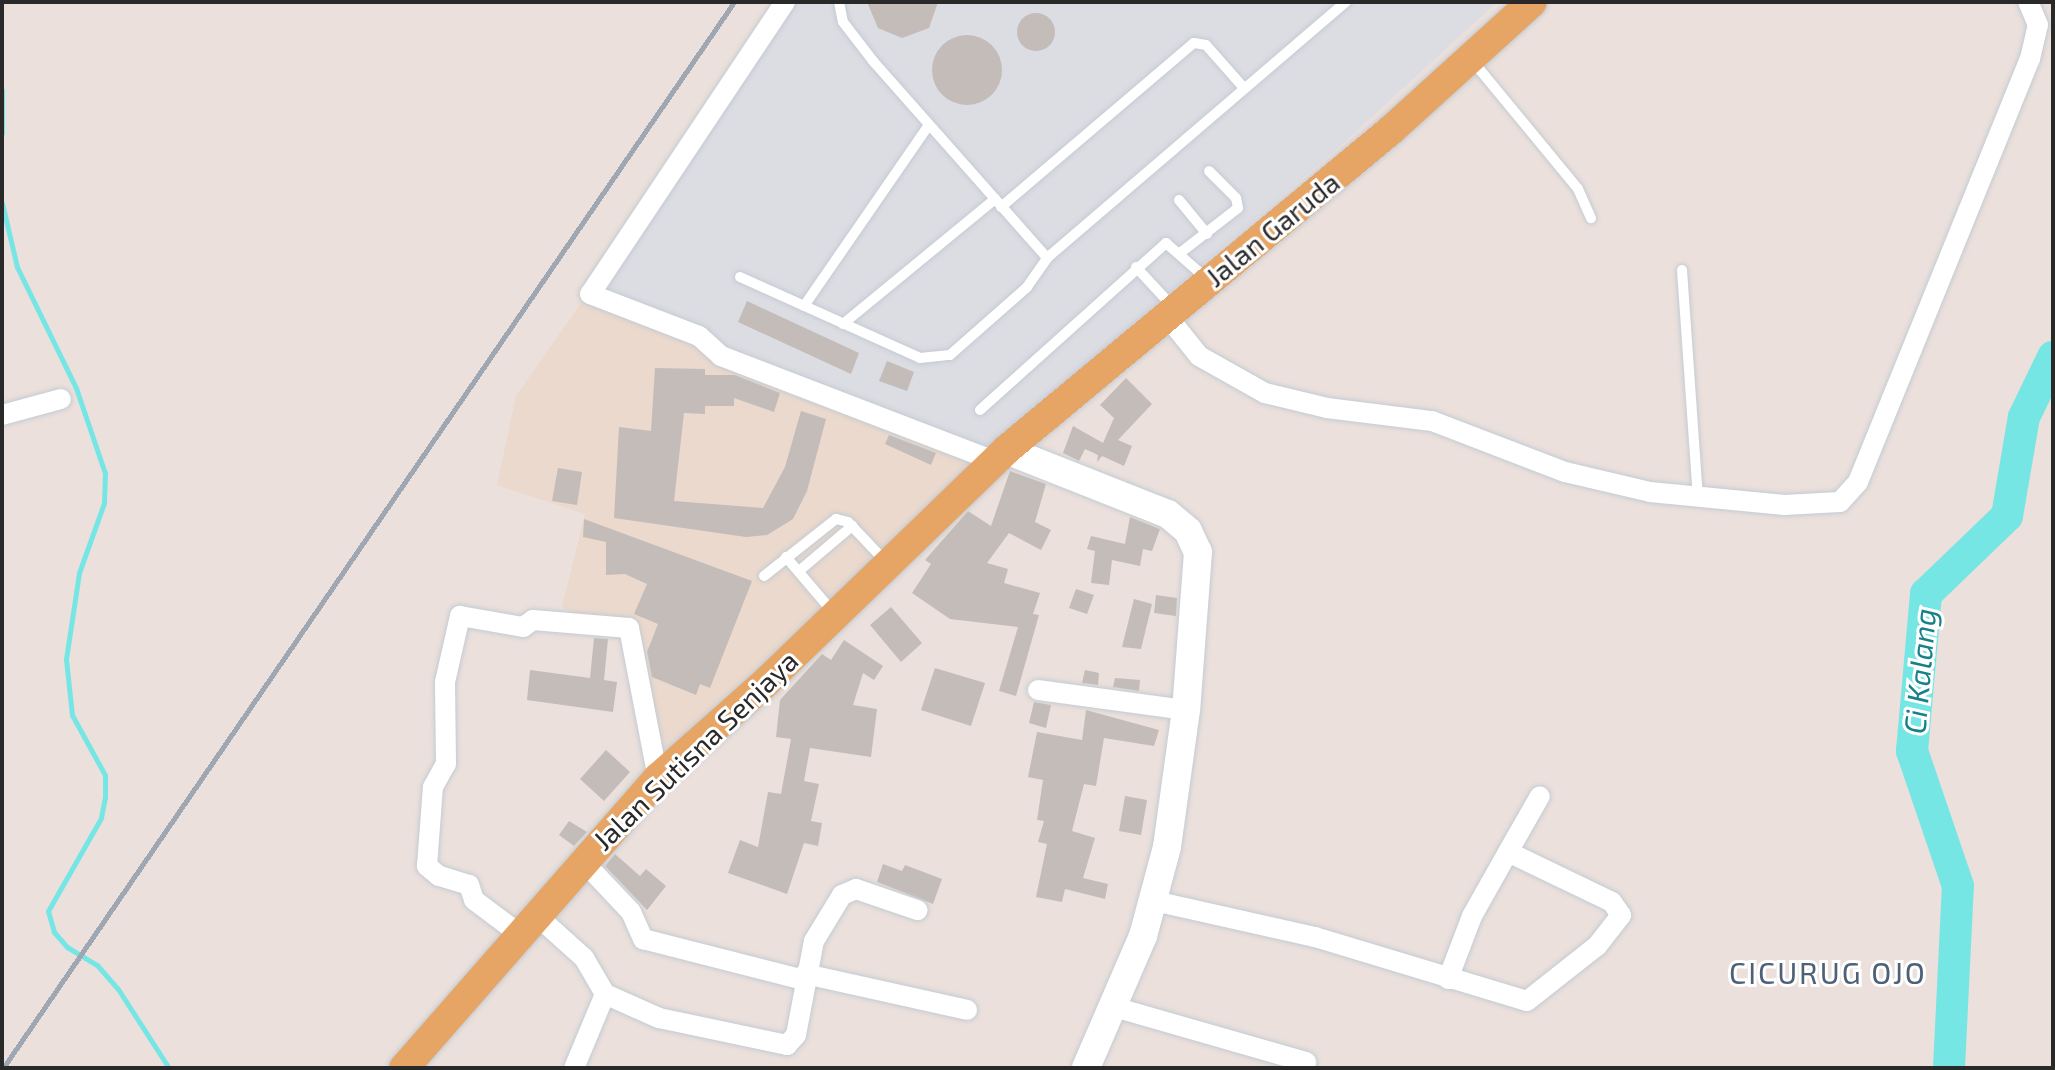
<!DOCTYPE html>
<html>
<head>
<meta charset="utf-8">
<style>
  body { margin:0 }
  #map { position:relative; width:2055px; height:1070px; overflow:hidden; background:#ebe0dc; font-family:"Exo 2",sans-serif }
  div>[style] { position:absolute }
  [style*='--x'] { left:calc(var(--x)*1px); top:calc(var(--y)*1px); width:calc(var(--w)*1px); rotate:calc(var(--a)*1deg) }
  .industrial>* { inset:0; background:#dcdce3 }
  .education>* { inset:0; background:#ebd9cd }
  .stream>* { height:5px; margin:-2.5px; padding:0 2.5px; transform-origin:2.5px; border-radius:2.5px; background:#76e6e5 }
  .river>* { height:32px; margin:-16px; padding:0 16px; transform-origin:16px; border-radius:16px; background:#76e6e5 }
  .building>* { inset:0; background:#c3bcb8 }
  .round { border-radius:50% }
  .roads { filter:drop-shadow(0 0 2px #c4cbd2) drop-shadow(0 0 2px #c4cbd2) }
  .lane>* { height:10px; margin:-5px; padding:0 5px; transform-origin:5px; border-radius:5px; background:#fff }
  .street>* { height:20px; margin:-10px; padding:0 10px; transform-origin:10px; border-radius:10px; background:#fff }
  .secondary>* { height:28px; margin:-14px; padding:0 14px; transform-origin:14px; border-radius:14px; background:#fff }
  .primary>* { height:30px; margin:-15px; padding:0 15px; transform-origin:15px; border-radius:15px; background:#e7a565 }
  .rail>* { height:5px; margin:-2.5px; padding:0 2.5px; transform-origin:2.5px; border-radius:2.5px; background:#9fa7b2 }
  span { translate:-50% -50%; white-space:nowrap; text-align:center; line-height:1.15; -webkit-text-stroke:6px #fff; paint-order:stroke }
  .street-label { font-size:28px; color:#292929 }
  .water-label { font-size:30px; color:#16818a; font-style:italic }
  .neighbourhood-label { font-size:30px; color:#4d6077; letter-spacing:2px }
  .frame { position:absolute; inset:0; border:4px solid #292929; pointer-events:none }
</style>
</head>
<body>
<div id="map">
  <div class="industrial">
    <div style="clip-path:polygon(789px 2px,1497px 2px,1339px 147px,984px 452px,594px 296px)"></div>
  </div>
  <div class="education">
    <div style="clip-path:polygon(583px 300px,985px 463px,660px 763px,631px 646px,562px 607px,585px 514px,497px 485px,516px 396px)"></div>
  </div>
  <div class="stream">
    <div style="--x:2;--y:90;--w:43;--a:90"></div>
    <div style="--x:2;--y:203;--w:66;--a:76.8"></div>
    <div style="--x:17;--y:267;--w:135;--a:64"></div>
    <div style="--x:76;--y:388;--w:90;--a:71.2"></div>
    <div style="--x:105;--y:473;--w:30;--a:92"></div>
    <div style="--x:104;--y:503;--w:74;--a:109.7"></div>
    <div style="--x:79;--y:573;--w:87;--a:98.6"></div>
    <div style="--x:66;--y:659;--w:56;--a:83.9"></div>
    <div style="--x:72;--y:715;--w:68;--a:61.2"></div>
    <div style="--x:105;--y:775;--w:22;--a:90"></div>
    <div style="--x:105;--y:797;--w:21;--a:101"></div>
    <div style="--x:101;--y:818;--w:107;--a:119.7"></div>
    <div style="--x:48;--y:911;--w:22;--a:74"></div>
    <div style="--x:54;--y:932;--w:20;--a:49"></div>
    <div style="--x:67;--y:947;--w:35;--a:31"></div>
    <div style="--x:97;--y:965;--w:32;--a:49"></div>
    <div style="--x:118;--y:989;--w:94;--a:57.2"></div>
  </div>
  <div class="river">
    <div style="--x:1949;--y:1068;--w:182;--a:-87.2"></div>
    <div style="--x:1958;--y:886;--w:143;--a:-108.8"></div>
    <div style="--x:1912;--y:751;--w:158;--a:-84.9"></div>
    <div style="--x:1926;--y:594;--w:112;--a:-43.9"></div>
    <div style="--x:2007;--y:516;--w:100;--a:-80.3"></div>
    <div style="--x:2024;--y:417;--w:67;--a:-64.2"></div>
  </div>
  <div class="building">
    <div style="clip-path:polygon(867px 2px,938px 2px,929px 28px,902px 38px,878px 28px)"></div>
    <div class="round" style="left:1017px;top:13px;width:38px;height:38px"></div>
    <div class="round" style="left:932px;top:35px;width:70px;height:70px"></div>
    <div style="clip-path:polygon(747px 301px,859px 353px,851px 374px,738px 322px)"></div>
    <div style="clip-path:polygon(887px 361px,914px 372px,907px 391px,879px 381px)"></div>
    <div style="clip-path:polygon(655px 368px,705px 369px,705px 375px,735px 375px,780px 393px,774px 412px,734px 398px,734px 406px,705px 406px,705px 414px,684px 413px,674px 501px,763px 508px,785px 467px,801px 411px,826px 419px,807px 491px,793px 519px,767px 535px,746px 537px,614px 518px,619px 427px,651px 431px)"></div>
    <div style="clip-path:polygon(1126px 378px,1152px 404px,1118px 440px,1132px 446px,1124px 466px,1102px 456px,1097px 462px,1098px 455px,1085px 449px,1079px 461px,1063px 453px,1073px 426px,1103px 443px,1114px 418px,1100px 405px)"></div>
    <div style="clip-path:polygon(889px 435px,936px 453px,931px 465px,885px 444px)"></div>
    <div style="clip-path:polygon(558px 468px,582px 472px,577px 505px,552px 501px)"></div>
    <div style="clip-path:polygon(1010px 471px,1046px 484px,1035px 522px,1051px 530px,1041px 550px,1009px 533px,987px 563px,1008px 569px,1004px 583px,1040px 593px,1033px 614px,1039px 615px,1016px 696px,999px 691px,1018px 627px,950px 619px,912px 593px,931px 564px,925px 560px,968px 511px,991px 526px)"></div>
    <div style="clip-path:polygon(1130px 517px,1160px 529px,1152px 551px,1143px 549px,1140px 566px,1112px 560px,1109px 585px,1091px 583px,1095px 551px,1087px 549px,1091px 536px,1125px 544px)"></div>
    <div style="clip-path:polygon(584px 519px,752px 581px,710px 688px,700px 684px,696px 695px,652px 677px,647px 652px,658px 624px,634px 614px,647px 584px,625px 574px,606px 575px,606px 542px,583px 537px)"></div>
    <div style="clip-path:polygon(1076px 589px,1094px 595px,1087px 614px,1069px 608px)"></div>
    <div style="clip-path:polygon(1156px 595px,1177px 598px,1176px 616px,1154px 613px)"></div>
    <div style="clip-path:polygon(1134px 599px,1152px 604px,1141px 649px,1122px 647px)"></div>
    <div style="clip-path:polygon(891px 607px,922px 643px,901px 662px,870px 625px)"></div>
    <div style="clip-path:polygon(594px 638px,608px 639px,604px 680px,617px 682px,613px 712px,527px 700px,530px 670px,590px 678px)"></div>
    <div style="clip-path:polygon(844px 640px,883px 666px,874px 680px,863px 673px,853px 705px,877px 709px,871px 757px,810px 748px,804px 781px,819px 784px,811px 821px,822px 823px,818px 846px,804px 843px,787px 894px,728px 873px,740px 840px,758px 847px,768px 792px,781px 794px,791px 739px,776px 737px,780px 700px,822px 654px,831px 660px)"></div>
    <div style="clip-path:polygon(935px 668px,985px 683px,971px 726px,921px 710px)"></div>
    <div style="clip-path:polygon(1085px 670px,1099px 673px,1098px 685px,1082px 683px)"></div>
    <div style="clip-path:polygon(1115px 678px,1140px 680px,1139px 691px,1113px 687px)"></div>
    <div style="clip-path:polygon(1034px 702px,1051px 705px,1046px 728px,1029px 723px)"></div>
    <div style="clip-path:polygon(1086px 710px,1159px 730px,1154px 746px,1104px 738px,1096px 786px,1084px 784px,1072px 831px,1095px 838px,1083px 878px,1108px 884px,1105px 899px,1065px 889px,1062px 902px,1036px 897px,1047px 844px,1038px 842px,1044px 821px,1037px 820px,1043px 780px,1028px 777px,1037px 732px,1082px 740px)"></div>
    <div style="clip-path:polygon(606px 750px,630px 772px,604px 801px,580px 779px)"></div>
    <div style="clip-path:polygon(1125px 796px,1147px 800px,1141px 835px,1119px 831px)"></div>
    <div style="clip-path:polygon(569px 821px,587px 832px,574px 846px,559px 835px)"></div>
    <div style="clip-path:polygon(615px 854px,640px 876px,646px 869px,666px 886px,647px 910px,605px 866px)"></div>
    <div style="clip-path:polygon(883px 864px,902px 871px,905px 865px,942px 879px,933px 904px,877px 882px)"></div>
  </div>
  <div class="roads">
    <div class="lane">
      <div style="--x:839;--y:2;--w:20;--a:79"></div>
      <div style="--x:843;--y:22;--w:49;--a:52.4"></div>
      <div style="--x:873;--y:61;--w:263;--a:48.5"></div>
      <div style="--x:1471;--y:59;--w:168;--a:50.5"></div>
      <div style="--x:1578;--y:189;--w:32;--a:66"></div>
      <div style="--x:1179;--y:200;--w:44;--a:50.5"></div>
      <div style="--x:1001;--y:207;--w:253;--a:-40.4"></div>
      <div style="--x:1194;--y:43;--w:12;--a:9"></div>
      <div style="--x:1206;--y:45;--w:57;--a:48.5"></div>
      <div style="--x:1180;--y:253;--w:73;--a:-37.8"></div>
      <div style="--x:1238;--y:208;--w:10;--a:-101"></div>
      <div style="--x:1236;--y:198;--w:38;--a:-135"></div>
      <div style="--x:1136;--y:267;--w:54;--a:47.2"></div>
      <div style="--x:1682;--y:270;--w:229;--a:86"></div>
      <div style="--x:740;--y:277;--w:197;--a:24.2"></div>
      <div style="--x:920;--y:358;--w:30;--a:-6"></div>
      <div style="--x:950;--y:355;--w:103;--a:-41.4"></div>
      <div style="--x:1027;--y:287;--w:35;--a:-55"></div>
      <div style="--x:1047;--y:258;--w:394;--a:-40.6"></div>
      <div style="--x:804;--y:306;--w:219;--a:-55.4"></div>
      <div style="--x:843;--y:324;--w:197;--a:-39.4"></div>
      <div style="--x:980;--y:410;--w:250;--a:-41.9"></div>
      <div style="--x:1166;--y:243;--w:55;--a:41.3"></div>
      <div style="--x:786;--y:557;--w:71;--a:49.6"></div>
      <div style="--x:799;--y:571;--w:70;--a:-40.3"></div>
      <div style="--x:764;--y:576;--w:92;--a:-38.4"></div>
      <div style="--x:836;--y:519;--w:12;--a:14"></div>
      <div style="--x:848;--y:522;--w:54;--a:46.5"></div>
    </div>
    <div class="street">
      <div style="--x:785;--y:2;--w:351;--a:123.7"></div>
      <div style="--x:590;--y:294;--w:117;--a:21.1"></div>
      <div style="--x:699;--y:336;--w:30;--a:42"></div>
      <div style="--x:721;--y:356;--w:292;--a:21"></div>
      <div style="--x:1167;--y:316;--w:51;--a:51.3"></div>
      <div style="--x:1199;--y:356;--w:76;--a:29.3"></div>
      <div style="--x:1265;--y:393;--w:64;--a:13.6"></div>
      <div style="--x:1327;--y:408;--w:106;--a:7.1"></div>
      <div style="--x:1432;--y:421;--w:142;--a:21"></div>
      <div style="--x:1565;--y:472;--w:87;--a:13.2"></div>
      <div style="--x:1650;--y:492;--w:135;--a:5.5"></div>
      <div style="--x:1784;--y:505;--w:56;--a:-3.1"></div>
      <div style="--x:1840;--y:502;--w:27;--a:-48"></div>
      <div style="--x:1858;--y:482;--w:457;--a:-67.9"></div>
      <div style="--x:2030;--y:59;--w:35;--a:-77"></div>
      <div style="--x:2038;--y:25;--w:25;--a:-113"></div>
      <div style="--x:2;--y:415;--w:61;--a:-15.2"></div>
      <div style="--x:1038;--y:690;--w:149;--a:7.7"></div>
      <div style="--x:582;--y:860;--w:71;--a:46.7"></div>
      <div style="--x:631;--y:912;--w:30;--a:66"></div>
      <div style="--x:643;--y:939;--w:166;--a:14.3"></div>
      <div style="--x:1154;--y:901;--w:165;--a:12.6"></div>
      <div style="--x:1315;--y:937;--w:221;--a:16.8"></div>
      <div style="--x:1527;--y:1001;--w:89;--a:-38.2"></div>
      <div style="--x:1597;--y:946;--w:39;--a:-52"></div>
      <div style="--x:1621;--y:915;--w:16;--a:-125"></div>
      <div style="--x:1612;--y:902;--w:115;--a:-154.3"></div>
      <div style="--x:1508;--y:852;--w:64;--a:-60.3"></div>
      <div style="--x:535;--y:914;--w:66;--a:41.9"></div>
      <div style="--x:584;--y:958;--w:42;--a:59.7"></div>
      <div style="--x:605;--y:994;--w:80;--a:112.7"></div>
      <div style="--x:518;--y:933;--w:55;--a:-143.1"></div>
      <div style="--x:474;--y:900;--w:16;--a:-108"></div>
      <div style="--x:469;--y:885;--w:31;--a:-163"></div>
      <div style="--x:439;--y:876;--w:16;--a:-140"></div>
      <div style="--x:427;--y:866;--w:79;--a:-85.7"></div>
      <div style="--x:433;--y:787;--w:26;--a:-61"></div>
      <div style="--x:446;--y:764;--w:82;--a:-90.7"></div>
      <div style="--x:445;--y:682;--w:68;--a:-77.2"></div>
      <div style="--x:460;--y:616;--w:64;--a:9.9"></div>
      <div style="--x:523;--y:627;--w:12;--a:-35"></div>
      <div style="--x:533;--y:620;--w:96;--a:4.8"></div>
      <div style="--x:629;--y:628;--w:153;--a:79.1"></div>
      <div style="--x:805;--y:974;--w:166;--a:12.5"></div>
      <div style="--x:1448;--y:979;--w:67;--a:-69.1"></div>
      <div style="--x:1472;--y:916;--w:73;--a:-60.6"></div>
      <div style="--x:605;--y:994;--w:59;--a:24"></div>
      <div style="--x:659;--y:1018;--w:131;--a:11.9"></div>
      <div style="--x:787;--y:1045;--w:13;--a:-48"></div>
      <div style="--x:796;--y:1035;--w:96;--a:-79.2"></div>
      <div style="--x:814;--y:941;--w:54;--a:-58.7"></div>
      <div style="--x:842;--y:895;--w:15;--a:-23"></div>
      <div style="--x:856;--y:889;--w:65;--a:19"></div>
      <div style="--x:1114;--y:1007;--w:200;--a:16"></div>
    </div>
    <div class="secondary">
      <div style="--x:1006;--y:450;--w:174;--a:21.6"></div>
      <div style="--x:1168;--y:514;--w:26;--a:40"></div>
      <div style="--x:1188;--y:531;--w:23;--a:65"></div>
      <div style="--x:1198;--y:552;--w:158;--a:94.3"></div>
      <div style="--x:1186;--y:710;--w:138;--a:97.9"></div>
      <div style="--x:1167;--y:847;--w:92;--a:105.1"></div>
      <div style="--x:1143;--y:936;--w:144;--a:113.4"></div>
    </div>
    <div class="primary">
      <div style="--x:404;--y:1068;--w:386;--a:-48.8"></div>
      <div style="--x:658;--y:778;--w:144;--a:-41.6"></div>
      <div style="--x:766;--y:682;--w:334;--a:-44"></div>
      <div style="--x:1006;--y:450;--w:501;--a:-39.73"></div>
      <div style="--x:1391;--y:130;--w:190;--a:-42.2"></div>
    </div>
  </div>
  <div class="rail">
    <div style="--x:3;--y:1068;--w:1293;--a:-55.56"></div>
  </div>
  <div class="street-label">
    <span style="left:1272px;top:229px;rotate:-39deg">Jalan Garuda</span>
    <span style="left:695px;top:750px;rotate:-44deg">Jalan Sutisna Senjaya</span>
  </div>
  <div class="water-label">
    <span style="left:1919px;top:671px;rotate:-85deg">Ci Kalang</span>
  </div>
  <div class="neighbourhood-label">
    <span style="left:1828px;top:972px">CICURUG OJO</span>
  </div>
  <div class="frame"></div>
</div>
</body>
</html>
